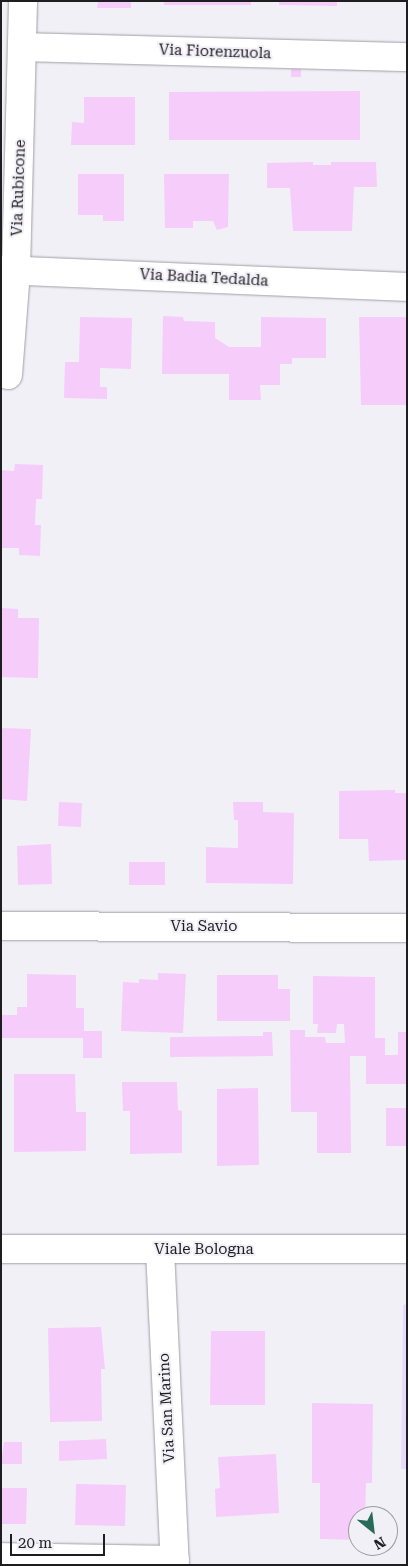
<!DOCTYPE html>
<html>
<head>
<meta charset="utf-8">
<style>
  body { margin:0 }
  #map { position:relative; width:408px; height:1566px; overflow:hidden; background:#f2f0f7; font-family:"Roboto Serif",serif }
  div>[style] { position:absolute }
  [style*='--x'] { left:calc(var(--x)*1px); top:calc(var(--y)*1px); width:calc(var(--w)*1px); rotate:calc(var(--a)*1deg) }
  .green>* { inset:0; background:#e7dbf9 }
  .building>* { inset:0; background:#f6ccfa }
  .roads { filter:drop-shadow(0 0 1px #a19ea5) drop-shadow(0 0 1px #a19ea5) }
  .street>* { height:28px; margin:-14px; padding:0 14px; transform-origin:14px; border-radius:14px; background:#fff }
  .secondary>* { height:28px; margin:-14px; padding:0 14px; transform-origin:14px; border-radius:14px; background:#fff }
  span { translate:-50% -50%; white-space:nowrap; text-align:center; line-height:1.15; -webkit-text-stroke:4px #f2f0f7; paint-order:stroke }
  .street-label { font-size:15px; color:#1e1d20 }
  .frame { position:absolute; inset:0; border:2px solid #1e1d20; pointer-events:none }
  .north { position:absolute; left:348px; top:1506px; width:50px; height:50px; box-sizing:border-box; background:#f2f0f7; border:1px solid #9d9ca1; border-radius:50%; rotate:151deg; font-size:14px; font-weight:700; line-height:20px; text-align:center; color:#1e1d20 }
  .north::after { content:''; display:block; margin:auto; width:18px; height:22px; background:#296a59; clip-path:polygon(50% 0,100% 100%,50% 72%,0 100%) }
  .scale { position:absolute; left:10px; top:1534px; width:95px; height:22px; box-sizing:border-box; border:2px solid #1e1d20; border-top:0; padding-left:6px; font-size:15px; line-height:18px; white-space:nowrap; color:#1e1d20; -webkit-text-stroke:4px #f2f0f7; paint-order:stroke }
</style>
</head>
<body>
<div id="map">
  <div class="green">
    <div style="clip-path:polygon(407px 1304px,407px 1469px,401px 1469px,403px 1305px)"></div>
  </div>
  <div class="building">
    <div style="clip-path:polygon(98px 1px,131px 1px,131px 8px,97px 8px)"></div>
    <div style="clip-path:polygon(164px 1px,251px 1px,251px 5px,164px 5px)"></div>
    <div style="clip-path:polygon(279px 1px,337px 1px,337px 6px,279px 5px)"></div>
    <div style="clip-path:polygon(291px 69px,301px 69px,301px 77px,291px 77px)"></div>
    <div style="clip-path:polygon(360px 91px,360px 140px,169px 140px,169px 92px)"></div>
    <div style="clip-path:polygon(84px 97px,135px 97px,135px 145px,71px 145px,72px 122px,84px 123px)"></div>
    <div style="clip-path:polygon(313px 162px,313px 165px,331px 165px,331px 162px,376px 162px,377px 187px,354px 187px,352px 231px,293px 231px,290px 188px,267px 188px,267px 163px)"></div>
    <div style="clip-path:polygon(78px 174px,124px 174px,124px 221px,103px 221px,103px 215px,78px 215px)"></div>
    <div style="clip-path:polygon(164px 174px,229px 174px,228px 227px,217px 230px,213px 221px,193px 221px,193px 228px,165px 228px)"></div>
    <div style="clip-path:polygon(163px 316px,183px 317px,184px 321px,215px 322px,215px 338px,229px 347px,261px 347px,261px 317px,326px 318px,326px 358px,292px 358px,292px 364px,280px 364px,280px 385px,260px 385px,261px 400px,229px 400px,229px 374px,162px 374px)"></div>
    <div style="clip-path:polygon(80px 317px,132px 318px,131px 369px,100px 368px,100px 387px,107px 387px,107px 399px,64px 398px,65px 362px,79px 362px)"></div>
    <div style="clip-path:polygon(359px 317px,407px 317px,407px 405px,361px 405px)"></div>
    <div style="clip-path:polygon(15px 464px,43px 465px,42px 499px,36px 499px,35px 525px,41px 525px,40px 556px,19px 555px,19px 548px,1px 548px,1px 470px,14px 471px)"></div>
    <div style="clip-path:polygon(1px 608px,18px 609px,18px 618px,39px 618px,38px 678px,1px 677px)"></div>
    <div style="clip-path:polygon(1px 728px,31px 729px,27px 801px,1px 799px)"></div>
    <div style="clip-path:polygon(395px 790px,395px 793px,407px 793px,407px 860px,369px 861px,368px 839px,339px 839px,339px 791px)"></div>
    <div style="clip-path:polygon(59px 802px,82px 803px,81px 827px,58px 826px)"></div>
    <div style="clip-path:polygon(233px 802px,263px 802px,263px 812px,294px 813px,293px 884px,206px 883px,206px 847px,238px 848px,238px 820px,234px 820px)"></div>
    <div style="clip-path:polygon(51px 844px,52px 884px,18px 885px,17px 846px)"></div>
    <div style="clip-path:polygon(129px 862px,165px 862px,165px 885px,129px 885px)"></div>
    <div style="clip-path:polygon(158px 973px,186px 974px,183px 1033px,121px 1031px,123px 982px,139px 983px,139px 979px,158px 980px)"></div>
    <div style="clip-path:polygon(27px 974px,76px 975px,76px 1008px,84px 1008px,84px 1031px,102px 1031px,102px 1058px,83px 1058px,83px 1038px,1px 1038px,1px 1015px,17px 1015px,17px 1007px,27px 1007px)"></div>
    <div style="clip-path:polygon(217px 975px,278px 975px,278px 989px,290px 989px,290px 1021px,217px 1021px)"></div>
    <div style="clip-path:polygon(313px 976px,375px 977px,375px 1038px,385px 1038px,385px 1055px,398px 1055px,398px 1032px,407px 1032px,407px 1084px,366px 1084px,366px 1056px,350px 1056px,351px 1153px,317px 1153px,317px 1112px,291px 1112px,290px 1030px,305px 1030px,305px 1037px,325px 1037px,326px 1043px,345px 1043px,344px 1024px,337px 1024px,336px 1033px,317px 1033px,318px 1024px,313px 1024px)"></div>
    <div style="clip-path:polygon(263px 1032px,272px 1032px,273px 1056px,170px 1057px,170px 1037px,263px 1036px)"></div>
    <div style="clip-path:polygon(14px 1074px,75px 1074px,76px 1112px,86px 1112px,86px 1151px,14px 1152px)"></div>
    <div style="clip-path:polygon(122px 1082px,177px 1082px,178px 1110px,182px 1111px,182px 1153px,130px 1154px,130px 1111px,123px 1111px)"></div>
    <div style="clip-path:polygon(258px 1088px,259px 1165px,217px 1166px,217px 1089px)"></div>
    <div style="clip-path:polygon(386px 1108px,407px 1108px,407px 1146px,386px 1146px)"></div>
    <div style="clip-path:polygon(101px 1327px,105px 1369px,101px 1369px,102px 1421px,50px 1422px,48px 1328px)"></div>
    <div style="clip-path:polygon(211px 1331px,265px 1331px,265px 1405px,210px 1405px)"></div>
    <div style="clip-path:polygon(312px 1403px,373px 1404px,372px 1483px,366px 1483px,365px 1516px,358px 1516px,358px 1540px,320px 1539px,320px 1483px,312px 1483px)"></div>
    <div style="clip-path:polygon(106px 1439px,107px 1459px,59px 1461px,59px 1441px)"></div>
    <div style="clip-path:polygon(4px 1442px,22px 1442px,22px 1464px,1px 1464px)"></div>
    <div style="clip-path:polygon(276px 1454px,279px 1513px,216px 1517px,215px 1489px,220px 1488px,218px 1457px)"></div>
    <div style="clip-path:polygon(76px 1484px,126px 1485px,125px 1526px,75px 1525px)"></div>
    <div style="clip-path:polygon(1px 1488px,27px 1488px,26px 1524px,1px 1524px)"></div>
  </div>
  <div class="roads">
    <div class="street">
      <div style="--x:24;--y:47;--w:383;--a:1.5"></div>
      <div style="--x:1;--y:270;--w:406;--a:2.4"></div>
      <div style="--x:8;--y:375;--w:105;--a:-85.6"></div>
      <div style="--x:16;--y:270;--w:269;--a:-88.5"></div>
      <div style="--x:1;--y:926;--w:406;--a:0.3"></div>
      <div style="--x:160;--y:1250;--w:315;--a:87.3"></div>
      <div style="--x:1;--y:1557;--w:174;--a:1"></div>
    </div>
    <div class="secondary">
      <div style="--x:1;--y:1249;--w:406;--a:0"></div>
    </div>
  </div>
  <div class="street-label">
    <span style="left:215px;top:52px;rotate:2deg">Via Fiorenzuola</span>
    <span style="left:19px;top:188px;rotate:-88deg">Via Rubicone</span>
    <span style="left:204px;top:278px;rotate:3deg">Via Badia Tedalda</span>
    <span style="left:204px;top:927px">Via Savio</span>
    <span style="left:204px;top:1250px">Viale Bologna</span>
    <span style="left:167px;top:1408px;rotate:-93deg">Via San Marino</span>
  </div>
  <div class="frame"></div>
  <div class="north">N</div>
  <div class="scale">20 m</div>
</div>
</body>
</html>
